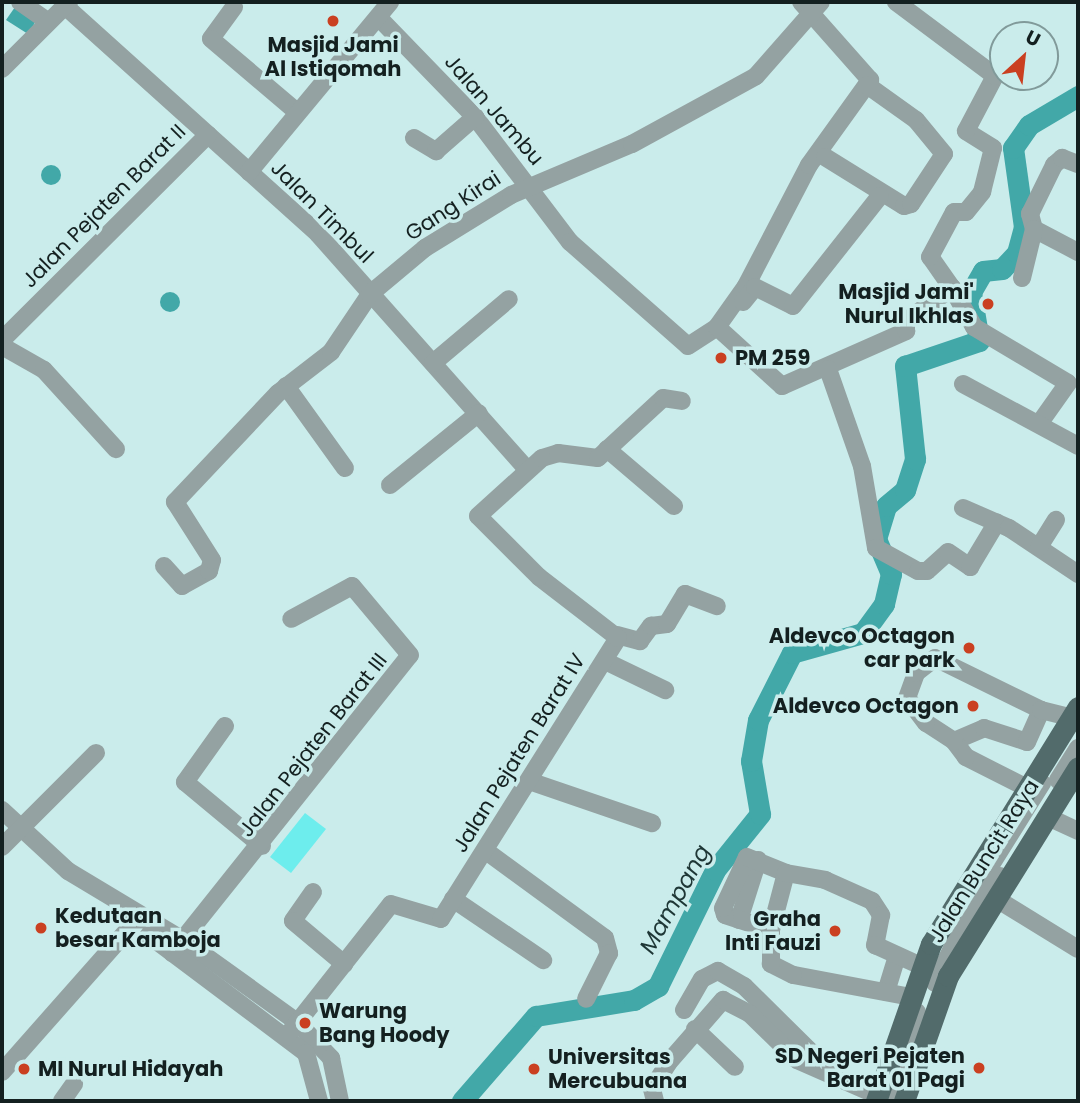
<!DOCTYPE html>
<html>
<head>
<meta charset="utf-8">
<style>
  body { margin:0 }
  #map { position:relative; width:1080px; height:1103px; overflow:hidden; background:#caeceb; font-family:Poppins,sans-serif }
  div>[style] { position:absolute }
  [style*='--x'] { left:calc(var(--x)*1px); top:calc(var(--y)*1px); width:calc(var(--w)*1px); rotate:calc(var(--a)*1deg) }
  .green>* { inset:0; background:#6deded }
  .water>* { inset:0; background:#42a8a8 }
  .round { border-radius:50% }
  .river>* { height:21px; margin:-10.5px; padding:0 10.5px; transform-origin:10.5px; border-radius:10.5px; background:#42a8a8 }
  .minor>* { height:18px; margin:-9px; padding:0 9px; transform-origin:9px; border-radius:9px; background:#94a2a2 }
  .major>* { height:21px; margin:-10.5px; padding:0 10.5px; transform-origin:10.5px; border-radius:10.5px; background:#526b6b }
  .dots>* { width:19px; height:19px; translate:-50% -50%; box-sizing:border-box; border:4px solid #caeceb; border-radius:50% }
  span { translate:-50% -50%; white-space:nowrap; text-align:center; line-height:1.15; -webkit-text-stroke:7px #caeceb; paint-order:stroke }
  .poi-label { font-size:21px; color:#142020; font-weight:700 }
  .right { translate:-100% -50%; text-align:right }
  .left { translate:0 -50%; text-align:left }
  .street-label { font-size:21px; color:#142020 }
  .water-label { font-size:23px; color:#1e3635; font-style:italic }
  .frame { position:absolute; inset:0; border:4px solid #142020; pointer-events:none }
  .north { position:absolute; left:989px; top:21px; width:70px; height:70px; box-sizing:border-box; background:#caeceb; border:2px solid #819a9a; border-radius:50%; rotate:27deg; font-size:19px; font-weight:700; line-height:28px; text-align:center; color:#142020 }
  .north::after { content:''; display:block; margin:auto; width:24px; height:32px; background:#ca4021; clip-path:polygon(50% 0,100% 100%,50% 72%,0 100%) }
</style>
</head>
<body>
<div id="map">
  <div class="green">
    <div style="clip-path:polygon(305px 813px,326px 829px,291px 873px,270px 857px)"></div>
  </div>
  <div class="water">
    <div style="clip-path:polygon(15px 7px,36px 21px,28px 34px,6px 20px)"></div>
    <div class="round" style="left:41px;top:165px;width:20px;height:20px"></div>
    <div class="round" style="left:160px;top:292px;width:20px;height:20px"></div>
  </div>
  <div class="river">
    <div style="--x:462;--y:1101;--w:113;--a:-49"></div>
    <div style="--x:536;--y:1016;--w:99;--a:-9.3"></div>
    <div style="--x:634;--y:1000;--w:28;--a:-30"></div>
    <div style="--x:658;--y:986;--w:129;--a:-63.8"></div>
    <div style="--x:715;--y:870;--w:72;--a:-51.2"></div>
    <div style="--x:760;--y:814;--w:54;--a:-99.6"></div>
    <div style="--x:751;--y:761;--w:42;--a:-80.3"></div>
    <div style="--x:758;--y:720;--w:75;--a:-63.1"></div>
    <div style="--x:792;--y:653;--w:74;--a:-15.7"></div>
    <div style="--x:863;--y:633;--w:36;--a:-54"></div>
    <div style="--x:884;--y:604;--w:31;--a:-77"></div>
    <div style="--x:891;--y:574;--w:38;--a:-113"></div>
    <div style="--x:876;--y:539;--w:34;--a:-73"></div>
    <div style="--x:886;--y:506;--w:25;--a:-40"></div>
    <div style="--x:905;--y:490;--w:33;--a:-72"></div>
    <div style="--x:915;--y:459;--w:94;--a:-96.1"></div>
    <div style="--x:905;--y:366;--w:78;--a:-18.7"></div>
    <div style="--x:979;--y:341;--w:50;--a:-99.3"></div>
    <div style="--x:971;--y:292;--w:24;--a:-60"></div>
    <div style="--x:983;--y:271;--w:19;--a:-6"></div>
    <div style="--x:1002;--y:269;--w:22;--a:-47"></div>
    <div style="--x:1017;--y:253;--w:27;--a:-75"></div>
    <div style="--x:1024;--y:227;--w:80;--a:-97.9"></div>
    <div style="--x:1013;--y:148;--w:28;--a:-55"></div>
    <div style="--x:1029;--y:125;--w:57;--a:-30.6"></div>
  </div>
  <div class="minor">
    <div style="--x:20;--y:2;--w:33;--a:35"></div>
    <div style="--x:65;--y:6;--w:341;--a:42"></div>
    <div style="--x:318;--y:234;--w:314;--a:48.4"></div>
    <div style="--x:234;--y:7;--w:39;--a:126"></div>
    <div style="--x:211;--y:39;--w:113;--a:40.3"></div>
    <div style="--x:380;--y:19;--w:136;--a:45.9"></div>
    <div style="--x:475;--y:117;--w:157;--a:52.8"></div>
    <div style="--x:570;--y:242;--w:157;--a:41.4"></div>
    <div style="--x:688;--y:346;--w:35;--a:-33"></div>
    <div style="--x:717;--y:327;--w:50;--a:-54.7"></div>
    <div style="--x:746;--y:286;--w:136;--a:-62.5"></div>
    <div style="--x:809;--y:165;--w:105;--a:-54.3"></div>
    <div style="--x:870;--y:80;--w:104;--a:-131.5"></div>
    <div style="--x:2;--y:69;--w:95;--a:-45"></div>
    <div style="--x:414;--y:138;--w:26;--a:31"></div>
    <div style="--x:436;--y:151;--w:52;--a:-41.1"></div>
    <div style="--x:825;--y:157;--w:93;--a:31.8"></div>
    <div style="--x:904;--y:206;--w:7;--a:-16"></div>
    <div style="--x:911;--y:204;--w:60;--a:-56.6"></div>
    <div style="--x:944;--y:154;--w:44;--a:-129.5"></div>
    <div style="--x:916;--y:120;--w:60;--a:-144.5"></div>
    <div style="--x:249;--y:172;--w:221;--a:-50.3"></div>
    <div style="--x:1034;--y:229;--w:16;--a:-105"></div>
    <div style="--x:1030;--y:214;--w:55;--a:-63.9"></div>
    <div style="--x:1054;--y:165;--w:11;--a:-41"></div>
    <div style="--x:1062;--y:158;--w:17;--a:21"></div>
    <div style="--x:1034;--y:229;--w:50;--a:27.6"></div>
    <div style="--x:1022;--y:278;--w:50;--a:-76.2"></div>
    <div style="--x:952;--y:288;--w:45;--a:60.6"></div>
    <div style="--x:974;--y:327;--w:109;--a:30.8"></div>
    <div style="--x:1068;--y:383;--w:50;--a:125.3"></div>
    <div style="--x:743;--y:302;--w:19;--a:-51"></div>
    <div style="--x:755;--y:287;--w:42;--a:26.6"></div>
    <div style="--x:793;--y:306;--w:140;--a:-51.7"></div>
    <div style="--x:717;--y:327;--w:88;--a:42.2"></div>
    <div style="--x:782;--y:386;--w:136;--a:-23.9"></div>
    <div style="--x:906;--y:331;--w:10;--a:-90"></div>
    <div style="--x:906;--y:321;--w:57;--a:-35.7"></div>
    <div style="--x:952;--y:288;--w:38;--a:-125"></div>
    <div style="--x:930;--y:257;--w:51;--a:-61.9"></div>
    <div style="--x:954;--y:212;--w:12;--a:0"></div>
    <div style="--x:966;--y:212;--w:26;--a:-51"></div>
    <div style="--x:982;--y:192;--w:45;--a:-76"></div>
    <div style="--x:993;--y:148;--w:32;--a:-148"></div>
    <div style="--x:966;--y:131;--w:62;--a:-62.2"></div>
    <div style="--x:995;--y:76;--w:124;--a:-143.2"></div>
    <div style="--x:2;--y:340;--w:291;--a:-44.9"></div>
    <div style="--x:2;--y:346;--w:48;--a:29.7"></div>
    <div style="--x:44;--y:370;--w:107;--a:47.7"></div>
    <div style="--x:433;--y:363;--w:99;--a:-40.1"></div>
    <div style="--x:828;--y:369;--w:103;--a:70.7"></div>
    <div style="--x:862;--y:466;--w:83;--a:80.3"></div>
    <div style="--x:876;--y:548;--w:48;--a:28.7"></div>
    <div style="--x:918;--y:571;--w:9;--a:0"></div>
    <div style="--x:927;--y:571;--w:28;--a:-42"></div>
    <div style="--x:948;--y:552;--w:27;--a:34"></div>
    <div style="--x:970;--y:567;--w:52;--a:-59"></div>
    <div style="--x:963;--y:384;--w:131;--a:28.3"></div>
    <div style="--x:286;--y:386;--w:101;--a:54.3"></div>
    <div style="--x:607;--y:449;--w:88;--a:40.4"></div>
    <div style="--x:390;--y:485;--w:114;--a:-39"></div>
    <div style="--x:963;--y:508;--w:50;--a:23.5"></div>
    <div style="--x:1009;--y:528;--w:83;--a:33.7"></div>
    <div style="--x:1039;--y:547;--w:32;--a:-58"></div>
    <div style="--x:164;--y:566;--w:27;--a:48"></div>
    <div style="--x:182;--y:586;--w:31;--a:-29"></div>
    <div style="--x:209;--y:571;--w:11;--a:-75"></div>
    <div style="--x:212;--y:560;--w:69;--a:-122.5"></div>
    <div style="--x:175;--y:502;--w:150;--a:-46.6"></div>
    <div style="--x:278;--y:393;--w:67;--a:-37.7"></div>
    <div style="--x:331;--y:352;--w:70;--a:-56.1"></div>
    <div style="--x:370;--y:294;--w:72;--a:-39.9"></div>
    <div style="--x:425;--y:248;--w:101;--a:-31.6"></div>
    <div style="--x:511;--y:195;--w:131;--a:-22.9"></div>
    <div style="--x:632;--y:144;--w:141;--a:-28.7"></div>
    <div style="--x:756;--y:76;--w:98;--a:-48.7"></div>
    <div style="--x:617;--y:635;--w:24;--a:15"></div>
    <div style="--x:640;--y:641;--w:19;--a:-54"></div>
    <div style="--x:651;--y:626;--w:16;--a:-7"></div>
    <div style="--x:667;--y:624;--w:35;--a:-59"></div>
    <div style="--x:685;--y:594;--w:34;--a:21"></div>
    <div style="--x:605;--y:661;--w:67;--a:25.8"></div>
    <div style="--x:225;--y:726;--w:69;--a:125.5"></div>
    <div style="--x:185;--y:782;--w:100;--a:39.7"></div>
    <div style="--x:954;--y:741;--w:33;--a:-23"></div>
    <div style="--x:984;--y:728;--w:45;--a:18"></div>
    <div style="--x:1027;--y:742;--w:35;--a:-66"></div>
    <div style="--x:1058;--y:780;--w:38;--a:-58"></div>
    <div style="--x:532;--y:782;--w:127;--a:18.9"></div>
    <div style="--x:1029;--y:789;--w:71;--a:-153.1"></div>
    <div style="--x:966;--y:757;--w:20;--a:-127"></div>
    <div style="--x:954;--y:741;--w:33;--a:-147"></div>
    <div style="--x:926;--y:723;--w:31;--a:-127"></div>
    <div style="--x:907;--y:698;--w:27;--a:-70"></div>
    <div style="--x:916;--y:673;--w:24;--a:-38"></div>
    <div style="--x:935;--y:658;--w:118;--a:26.1"></div>
    <div style="--x:1041;--y:710;--w:32;--a:14"></div>
    <div style="--x:2;--y:810;--w:90;--a:42.7"></div>
    <div style="--x:68;--y:871;--w:134;--a:31"></div>
    <div style="--x:183;--y:940;--w:140;--a:35.7"></div>
    <div style="--x:297;--y:1022;--w:50;--a:46.6"></div>
    <div style="--x:331;--y:1058;--w:44;--a:78.2"></div>
    <div style="--x:1048;--y:817;--w:33;--a:25"></div>
    <div style="--x:2;--y:847;--w:133;--a:-45"></div>
    <div style="--x:486;--y:851;--w:147;--a:36.2"></div>
    <div style="--x:605;--y:938;--w:16;--a:75"></div>
    <div style="--x:609;--y:953;--w:51;--a:116.6"></div>
    <div style="--x:979;--y:884;--w:119;--a:-58"></div>
    <div style="--x:313;--y:892;--w:35;--a:125"></div>
    <div style="--x:293;--y:921;--w:67;--a:40.1"></div>
    <div style="--x:995;--y:898;--w:97;--a:31.6"></div>
    <div style="--x:453;--y:899;--w:109;--a:34.1"></div>
    <div style="--x:127;--y:910;--w:16;--a:63"></div>
    <div style="--x:134;--y:924;--w:215;--a:36.9"></div>
    <div style="--x:306;--y:1053;--w:50;--a:74.8"></div>
    <div style="--x:739;--y:920;--w:63;--a:-72.4"></div>
    <div style="--x:771;--y:930;--w:48;--a:-161.9"></div>
    <div style="--x:725;--y:915;--w:7;--a:-106"></div>
    <div style="--x:723;--y:908;--w:56;--a:-64.8"></div>
    <div style="--x:747;--y:857;--w:42;--a:22.3"></div>
    <div style="--x:172;--y:953;--w:381;--a:-51.4"></div>
    <div style="--x:410;--y:655;--w:90;--a:-130"></div>
    <div style="--x:352;--y:586;--w:69;--a:151.6"></div>
    <div style="--x:935;--y:983;--w:66;--a:-63.8"></div>
    <div style="--x:964;--y:924;--w:60;--a:-53.1"></div>
    <div style="--x:886;--y:992;--w:37;--a:-73"></div>
    <div style="--x:911;--y:997;--w:120;--a:-169.4"></div>
    <div style="--x:793;--y:975;--w:25;--a:-153"></div>
    <div style="--x:771;--y:964;--w:34;--a:-90"></div>
    <div style="--x:771;--y:930;--w:59;--a:-75.3"></div>
    <div style="--x:786;--y:873;--w:40;--a:10"></div>
    <div style="--x:825;--y:880;--w:51;--a:24.1"></div>
    <div style="--x:872;--y:901;--w:17;--a:57"></div>
    <div style="--x:881;--y:915;--w:31;--a:101"></div>
    <div style="--x:875;--y:945;--w:51;--a:24.5"></div>
    <div style="--x:684;--y:1010;--w:36;--a:-60"></div>
    <div style="--x:702;--y:979;--w:18;--a:-27"></div>
    <div style="--x:718;--y:971;--w:30;--a:30"></div>
    <div style="--x:744;--y:986;--w:101;--a:44.6"></div>
    <div style="--x:695;--y:1029;--w:55;--a:43.5"></div>
    <div style="--x:286;--y:1037;--w:169;--a:-51.7"></div>
    <div style="--x:391;--y:904;--w:52;--a:16.7"></div>
    <div style="--x:441;--y:919;--w:332;--a:-57.8"></div>
    <div style="--x:618;--y:638;--w:100;--a:-142.3"></div>
    <div style="--x:539;--y:577;--w:86;--a:-135"></div>
    <div style="--x:478;--y:516;--w:86;--a:-42.2"></div>
    <div style="--x:542;--y:458;--w:17;--a:-17"></div>
    <div style="--x:558;--y:453;--w:40;--a:7.1"></div>
    <div style="--x:598;--y:458;--w:88;--a:-42.7"></div>
    <div style="--x:663;--y:398;--w:19;--a:9"></div>
    <div style="--x:2;--y:1072;--w:208;--a:-48.5"></div>
    <div style="--x:62;--y:1101;--w:21;--a:-55"></div>
    <div style="--x:655;--y:1101;--w:12;--a:-104"></div>
    <div style="--x:652;--y:1089;--w:31;--a:-58"></div>
    <div style="--x:668;--y:1063;--w:84;--a:-48.9"></div>
    <div style="--x:723;--y:1000;--w:29;--a:27"></div>
    <div style="--x:749;--y:1013;--w:67;--a:44.4"></div>
    <div style="--x:797;--y:1060;--w:90;--a:23.7"></div>
    <div style="--x:887;--y:1101;--w:94;--a:-71.4"></div>
  </div>
  <div class="major">
    <div style="--x:876;--y:1101;--w:166;--a:-70.7"></div>
    <div style="--x:931;--y:944;--w:279;--a:-58.2"></div>
    <div style="--x:904;--y:1101;--w:133;--a:-70.6"></div>
    <div style="--x:948;--y:976;--w:246;--a:-58.1"></div>
  </div>
  <div class="dots">
    <div style="left:333px;top:21px;background:#ca4021"></div>
    <div style="left:988px;top:304px;background:#ca4021"></div>
    <div style="left:721px;top:358px;background:#ca4021"></div>
    <div style="left:969px;top:648px;background:#ca4021"></div>
    <div style="left:973px;top:706px;background:#ca4021"></div>
    <div style="left:41px;top:928px;background:#ca4021"></div>
    <div style="left:835px;top:931px;background:#ca4021"></div>
    <div style="left:305px;top:1023px;background:#ca4021"></div>
    <div style="left:979px;top:1068px;background:#ca4021"></div>
    <div style="left:24px;top:1069px;background:#ca4021"></div>
    <div style="left:534px;top:1069px;background:#ca4021"></div>
  </div>
  <div class="poi-label">
    <span style="left:333px;top:57px">Masjid Jami<br>Al Istiqomah</span>
    <span class="right" style="left:974px;top:304px">Masjid Jami'<br>Nurul Ikhlas</span>
    <span class="left" style="left:735px;top:358px">PM 259</span>
    <span class="right" style="left:955px;top:648px">Aldevco Octagon<br>car park</span>
    <span class="right" style="left:959px;top:706px">Aldevco Octagon</span>
    <span class="left" style="left:55px;top:928px">Kedutaan<br>besar Kamboja</span>
    <span class="right" style="left:821px;top:931px">Graha<br>Inti Fauzi</span>
    <span class="left" style="left:319px;top:1023px">Warung<br>Bang Hoody</span>
    <span class="right" style="left:965px;top:1068px">SD Negeri Pejaten<br>Barat 01 Pagi</span>
    <span class="left" style="left:548px;top:1069px">Universitas<br>Mercubuana</span>
    <span class="left" style="left:38px;top:1069px">MI Nurul Hidayah</span>
  </div>
  <div class="street-label">
    <span style="left:494px;top:110px;rotate:49deg">Jalan Jambu</span>
    <span style="left:104px;top:206px;rotate:-45deg">Jalan Pejaten Barat II</span>
    <span style="left:453px;top:206px;rotate:-33deg">Gang Kirai</span>
    <span style="left:322px;top:212px;rotate:45deg">Jalan Timbul</span>
    <span style="left:313px;top:745px;rotate:-52deg">Jalan Pejaten Barat III</span>
    <span style="left:519px;top:753px;rotate:-58deg">Jalan Pejaten Barat IV</span>
    <span style="left:984px;top:861px;rotate:-58deg">Jalan Buncit Raya</span>
  </div>
  <div class="water-label">
    <span style="left:675px;top:899px;rotate:-61deg">Mampang</span>
  </div>
  <div class="frame"></div>
  <div class="north">U</div>
</div>
</body>
</html>
